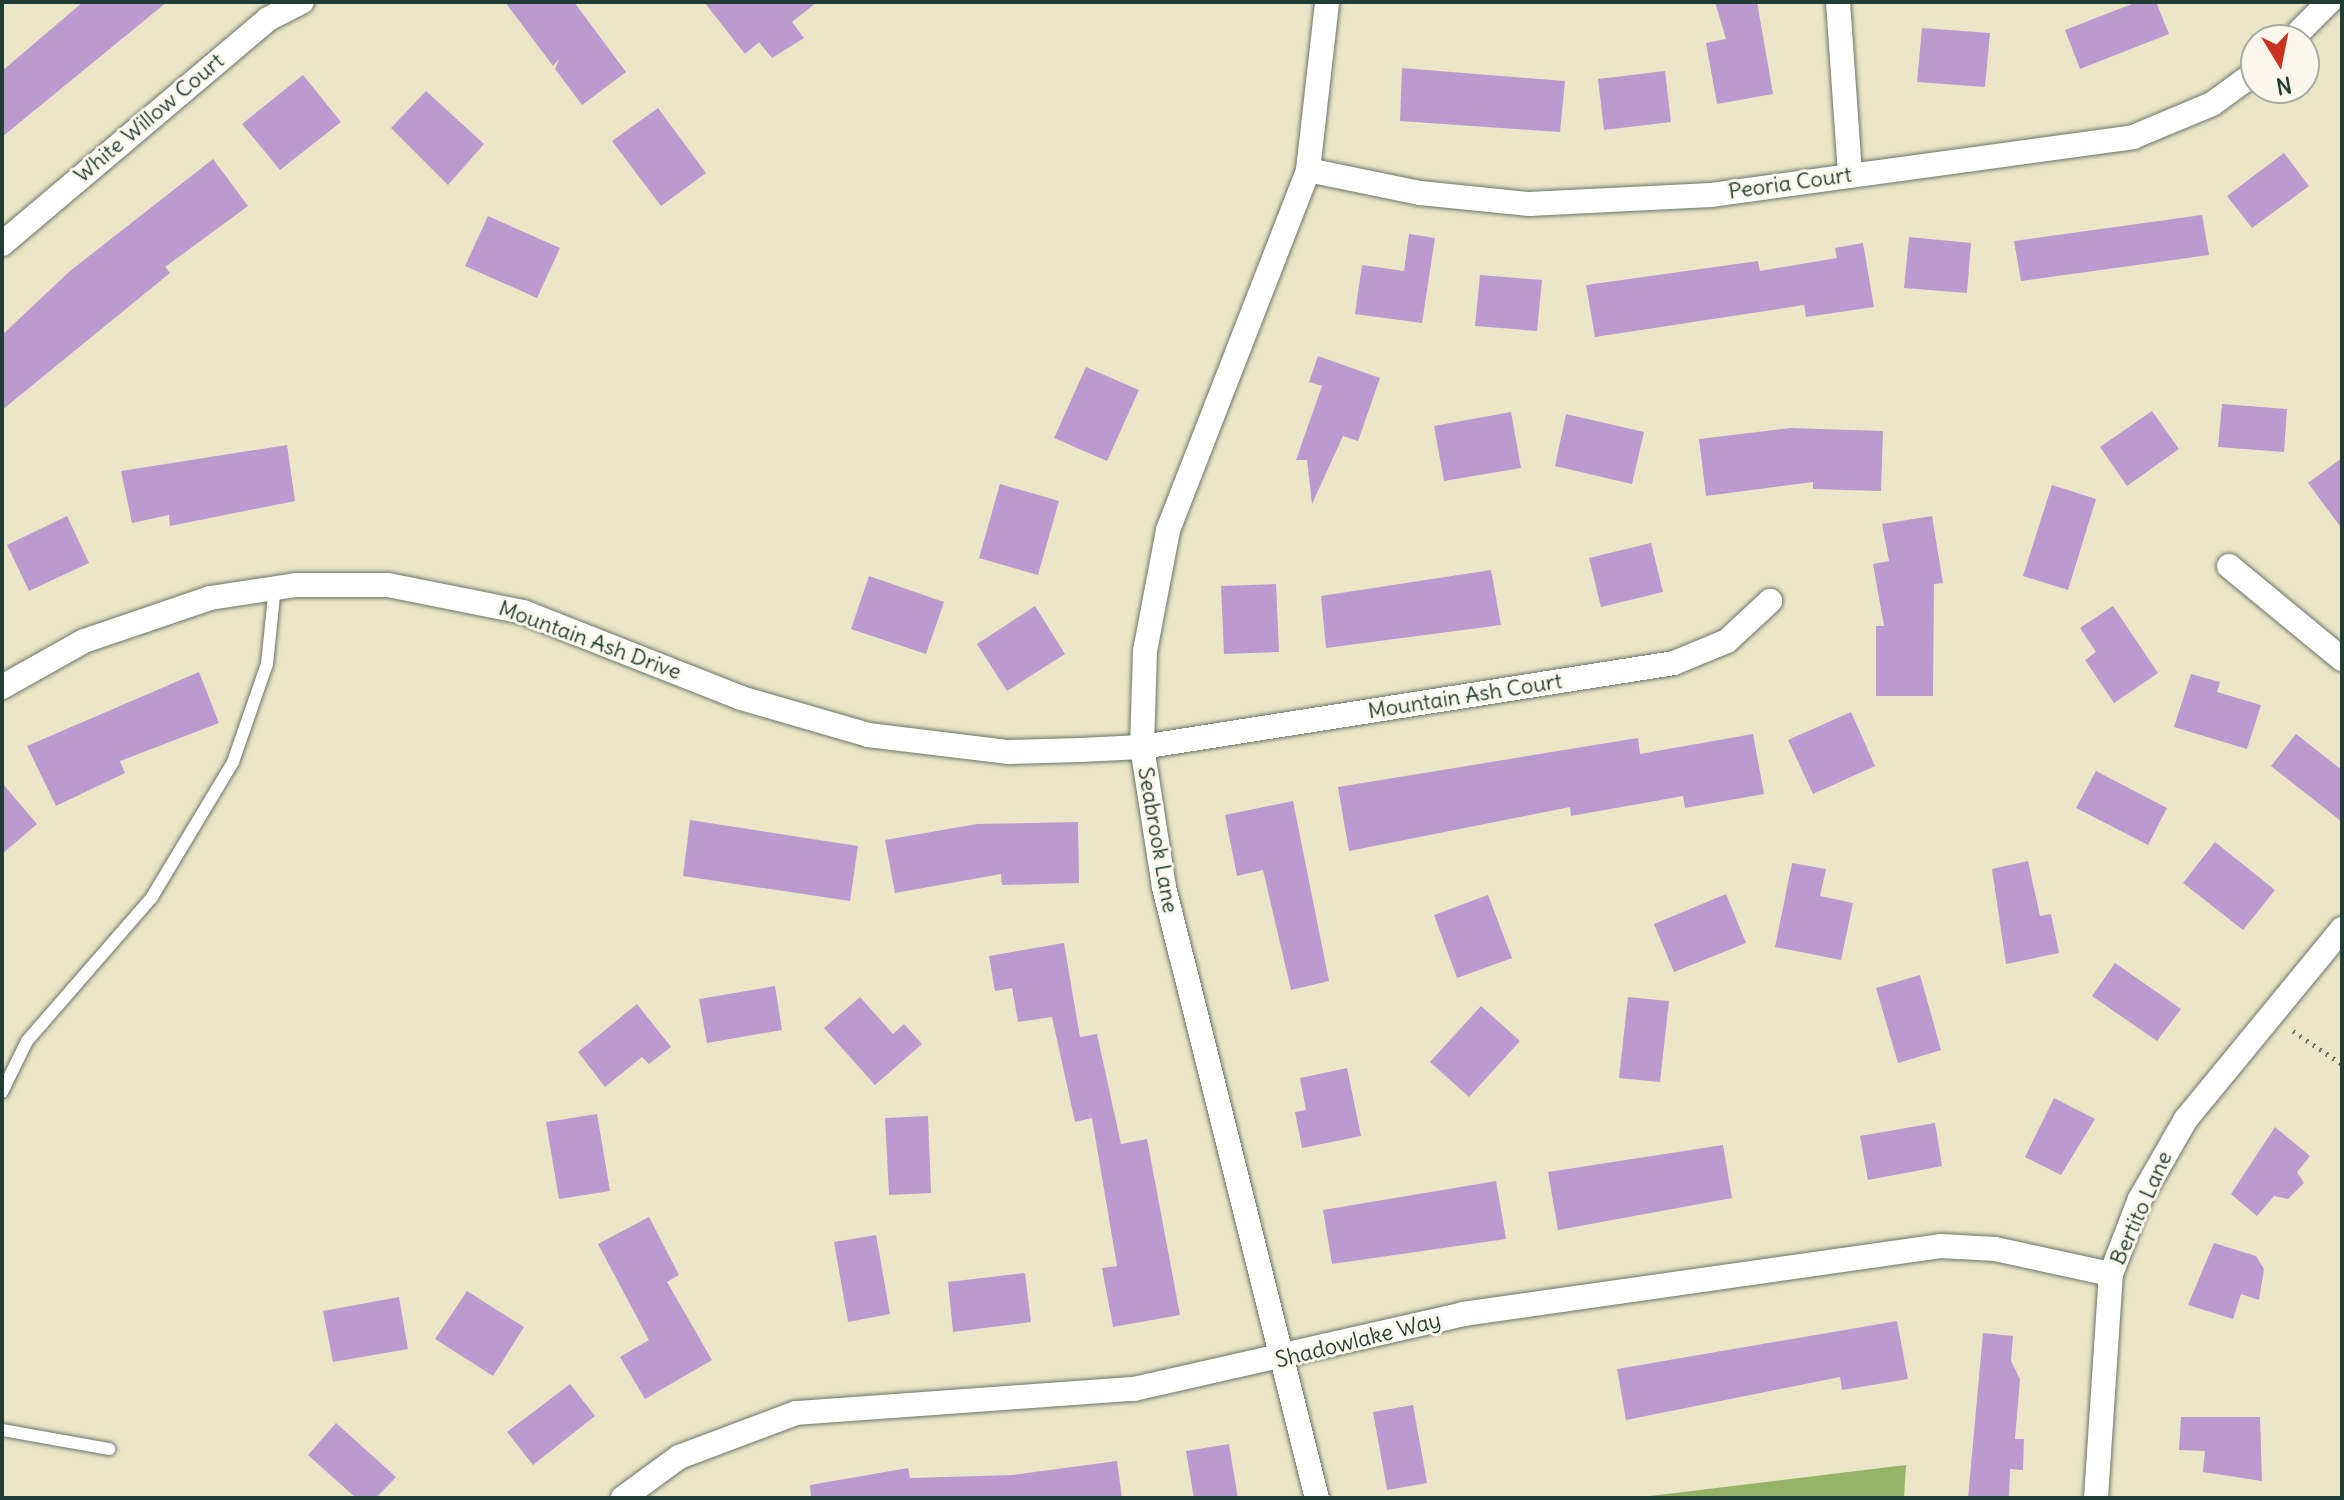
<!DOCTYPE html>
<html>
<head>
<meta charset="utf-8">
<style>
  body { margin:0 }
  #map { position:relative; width:2344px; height:1500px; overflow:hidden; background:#ece6c8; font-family:Delius,sans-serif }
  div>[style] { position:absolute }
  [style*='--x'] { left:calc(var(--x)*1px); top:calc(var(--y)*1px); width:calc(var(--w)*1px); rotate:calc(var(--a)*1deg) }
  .forest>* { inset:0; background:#95b467 }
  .building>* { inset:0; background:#bc9acf }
  .path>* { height:5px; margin-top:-2.5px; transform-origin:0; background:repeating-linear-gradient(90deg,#677868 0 2px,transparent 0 8px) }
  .roads { filter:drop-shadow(0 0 2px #677868) drop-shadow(0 0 2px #677868) }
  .service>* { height:12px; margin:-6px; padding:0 6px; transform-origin:6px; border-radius:6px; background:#fff }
  .minor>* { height:24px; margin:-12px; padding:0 12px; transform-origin:12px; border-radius:12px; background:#fff }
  span { translate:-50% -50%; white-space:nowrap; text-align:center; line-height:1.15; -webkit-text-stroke:6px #fbf7ec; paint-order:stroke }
  .street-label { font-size:22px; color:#1f3d34 }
  .frame { position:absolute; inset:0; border:4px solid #1f3d34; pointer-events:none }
  .north { position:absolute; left:2240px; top:24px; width:80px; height:80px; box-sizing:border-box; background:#fbf7ec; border:2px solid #a3ada2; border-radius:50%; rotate:170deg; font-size:22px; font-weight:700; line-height:32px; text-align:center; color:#1f3d34 }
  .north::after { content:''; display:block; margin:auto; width:28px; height:36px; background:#c8321e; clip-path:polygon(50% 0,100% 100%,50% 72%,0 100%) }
</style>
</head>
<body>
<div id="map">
  <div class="forest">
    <div style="clip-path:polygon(1906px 1465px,1904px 1498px,1634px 1498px)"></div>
  </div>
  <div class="building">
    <div style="clip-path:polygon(83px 2px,167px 2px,2px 137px,2px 71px)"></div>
    <div style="clip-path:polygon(505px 2px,574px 2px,626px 72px,582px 105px,555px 69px,559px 59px,553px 66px)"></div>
    <div style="clip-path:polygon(704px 2px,817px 2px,792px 22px,804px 38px,772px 58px,759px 42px,745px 54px)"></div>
    <div style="clip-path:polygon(1715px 2px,1757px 2px,1773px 94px,1717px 104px,1706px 43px,1726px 39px)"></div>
    <div style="clip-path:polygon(2137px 2px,2156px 2px,2169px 34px,2080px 69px,2065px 30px)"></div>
    <div style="clip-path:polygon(1922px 28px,1990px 33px,1985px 87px,1917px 82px)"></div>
    <div style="clip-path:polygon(1402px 68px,1565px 81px,1560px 132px,1400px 121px)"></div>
    <div style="clip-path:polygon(1665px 71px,1671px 122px,1604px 130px,1598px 79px)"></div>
    <div style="clip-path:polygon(303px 75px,341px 122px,280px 170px,242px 124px)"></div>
    <div style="clip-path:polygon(426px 91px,484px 144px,448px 185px,391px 128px)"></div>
    <div style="clip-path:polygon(658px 108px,706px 173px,661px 206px,612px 141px)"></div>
    <div style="clip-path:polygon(2284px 153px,2309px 186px,2252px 228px,2227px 196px)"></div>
    <div style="clip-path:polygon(213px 159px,248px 206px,165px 267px,170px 273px,2px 410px,2px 335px,70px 271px)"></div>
    <div style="clip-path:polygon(2202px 215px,2209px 255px,2021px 281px,2014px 241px)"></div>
    <div style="clip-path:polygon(488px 216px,560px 248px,537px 298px,465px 266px)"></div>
    <div style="clip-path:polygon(1409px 234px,1435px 238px,1422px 323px,1355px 314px,1362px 265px,1404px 271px)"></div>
    <div style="clip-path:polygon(1909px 237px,1971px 243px,1967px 293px,1904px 288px)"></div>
    <div style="clip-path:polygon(1863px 243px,1874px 307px,1806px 317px,1804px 305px,1595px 337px,1586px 285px,1758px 261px,1760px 271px,1837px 258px,1835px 248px)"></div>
    <div style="clip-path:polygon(1480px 275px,1542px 280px,1537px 331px,1475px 326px)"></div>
    <div style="clip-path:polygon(1318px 356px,1380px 378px,1358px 441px,1343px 436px,1312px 504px,1307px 460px,1296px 460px,1322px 386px,1309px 382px)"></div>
    <div style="clip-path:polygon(1086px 367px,1139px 390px,1107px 461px,1054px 438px)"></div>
    <div style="clip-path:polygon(2222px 404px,2287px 409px,2284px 452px,2218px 447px)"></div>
    <div style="clip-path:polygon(2152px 411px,2179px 449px,2127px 486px,2100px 447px)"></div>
    <div style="clip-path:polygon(1511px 412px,1521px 468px,1444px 481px,1434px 426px)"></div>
    <div style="clip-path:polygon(1566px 414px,1644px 432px,1632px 484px,1555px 466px)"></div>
    <div style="clip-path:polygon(1790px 428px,1883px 431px,1881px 491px,1813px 489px,1813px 482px,1706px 496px,1699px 439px)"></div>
    <div style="clip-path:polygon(287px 445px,295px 501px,170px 526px,169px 515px,132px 523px,121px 471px)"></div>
    <div style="clip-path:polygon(2342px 458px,2342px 529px,2308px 483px)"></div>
    <div style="clip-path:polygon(1000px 484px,1059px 501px,1038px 575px,979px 558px)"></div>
    <div style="clip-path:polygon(2052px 485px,2096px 499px,2068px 590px,2023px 576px)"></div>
    <div style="clip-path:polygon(67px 516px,89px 563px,29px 591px,7px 545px)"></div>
    <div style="clip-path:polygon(1932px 516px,1943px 583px,1934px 584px,1933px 696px,1876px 696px,1876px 626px,1884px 626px,1873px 564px,1889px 561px,1882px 524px)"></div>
    <div style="clip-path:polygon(1651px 543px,1663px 592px,1601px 607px,1589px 558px)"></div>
    <div style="clip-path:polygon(1491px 570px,1501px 625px,1326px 648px,1321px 596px)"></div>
    <div style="clip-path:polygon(869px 576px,944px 602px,926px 654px,851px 629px)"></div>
    <div style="clip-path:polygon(1276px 584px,1279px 652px,1224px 654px,1221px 586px)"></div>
    <div style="clip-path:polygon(1035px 606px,1065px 654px,1007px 691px,977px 644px)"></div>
    <div style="clip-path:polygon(2113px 606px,2158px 673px,2114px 703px,2085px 660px,2096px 652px,2080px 628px)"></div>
    <div style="clip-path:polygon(199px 672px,219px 723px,120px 761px,125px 773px,56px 806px,27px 746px)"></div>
    <div style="clip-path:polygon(2191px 674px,2220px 682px,2217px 692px,2261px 705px,2247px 749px,2174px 727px)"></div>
    <div style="clip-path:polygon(1851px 712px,1875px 766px,1813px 794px,1788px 740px)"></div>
    <div style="clip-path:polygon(1753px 734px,1764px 794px,1685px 808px,1683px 796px,1571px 816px,1570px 807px,1349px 851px,1338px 787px,1638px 738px,1640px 754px)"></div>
    <div style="clip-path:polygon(2296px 734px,2342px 770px,2342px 822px,2271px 766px)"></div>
    <div style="clip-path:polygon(2096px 771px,2167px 808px,2148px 845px,2076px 808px)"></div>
    <div style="clip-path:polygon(2px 783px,37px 824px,2px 854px)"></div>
    <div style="clip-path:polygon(1293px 801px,1329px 981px,1291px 990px,1263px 870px,1237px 876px,1225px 815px)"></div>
    <div style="clip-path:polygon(690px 820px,858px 846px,850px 901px,683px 876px)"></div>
    <div style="clip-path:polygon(1078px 822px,1079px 883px,1002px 885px,1001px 874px,895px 893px,885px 840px,977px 824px)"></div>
    <div style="clip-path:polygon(2215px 842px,2275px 890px,2243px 930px,2183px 883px)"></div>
    <div style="clip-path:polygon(2028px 861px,2040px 916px,2051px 914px,2059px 953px,2006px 964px,1992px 869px)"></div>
    <div style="clip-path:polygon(1792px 863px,1826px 869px,1820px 896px,1853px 903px,1841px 960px,1775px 947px)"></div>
    <div style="clip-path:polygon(1726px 894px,1746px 943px,1674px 972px,1654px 924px)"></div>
    <div style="clip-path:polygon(1488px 895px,1512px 958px,1457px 978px,1434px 915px)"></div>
    <div style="clip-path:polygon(1064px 943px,1080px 1037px,1097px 1034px,1121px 1144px,1147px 1139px,1180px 1315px,1113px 1327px,1102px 1268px,1117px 1266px,1092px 1118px,1075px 1122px,1052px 1017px,1018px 1022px,1012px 988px,995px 991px,989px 956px)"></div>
    <div style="clip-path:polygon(2115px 963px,2181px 1009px,2157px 1041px,2092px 996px)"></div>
    <div style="clip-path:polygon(1920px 975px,1941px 1050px,1898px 1063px,1876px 988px)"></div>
    <div style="clip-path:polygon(775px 986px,782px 1030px,707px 1043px,699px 999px)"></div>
    <div style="clip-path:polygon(860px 997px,893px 1034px,904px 1024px,922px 1044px,875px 1085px,824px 1028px)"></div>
    <div style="clip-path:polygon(1628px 997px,1669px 1001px,1660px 1082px,1619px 1078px)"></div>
    <div style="clip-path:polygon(637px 1004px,671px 1047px,649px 1064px,642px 1057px,605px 1087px,578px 1052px)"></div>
    <div style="clip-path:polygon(1481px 1006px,1520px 1041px,1469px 1097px,1430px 1062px)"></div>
    <div style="clip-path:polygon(1347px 1068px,1361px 1136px,1302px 1148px,1295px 1112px,1306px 1110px,1300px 1078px)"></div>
    <div style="clip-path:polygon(2054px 1098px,2095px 1119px,2061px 1175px,2025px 1157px)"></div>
    <div style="clip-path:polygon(597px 1114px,610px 1191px,559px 1199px,546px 1122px)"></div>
    <div style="clip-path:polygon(928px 1116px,931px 1193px,889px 1195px,885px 1118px)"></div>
    <div style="clip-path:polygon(1935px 1123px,1942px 1166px,1868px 1180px,1860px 1136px)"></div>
    <div style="clip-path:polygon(2275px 1127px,2310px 1156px,2297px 1172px,2304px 1183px,2288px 1199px,2274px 1196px,2257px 1216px,2231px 1194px)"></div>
    <div style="clip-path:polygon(1723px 1145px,1732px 1198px,1558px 1230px,1548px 1172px)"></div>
    <div style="clip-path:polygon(1496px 1181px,1506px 1239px,1332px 1264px,1323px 1210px)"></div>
    <div style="clip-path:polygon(649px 1217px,679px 1275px,667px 1282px,712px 1360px,645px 1399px,620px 1357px,649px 1340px,598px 1244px)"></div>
    <div style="clip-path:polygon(876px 1235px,890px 1314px,848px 1322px,834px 1242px)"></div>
    <div style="clip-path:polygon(2214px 1243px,2256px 1256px,2264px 1269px,2259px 1300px,2241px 1294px,2233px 1319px,2188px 1305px)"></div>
    <div style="clip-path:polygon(1025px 1273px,1031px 1322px,953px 1332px,948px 1282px)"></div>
    <div style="clip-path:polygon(467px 1291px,524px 1327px,493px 1376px,435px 1339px)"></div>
    <div style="clip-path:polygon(399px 1297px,408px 1349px,333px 1362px,323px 1311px)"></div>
    <div style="clip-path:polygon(1897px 1321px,1908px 1379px,1842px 1390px,1840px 1377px,1626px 1420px,1617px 1369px)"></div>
    <div style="clip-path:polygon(1983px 1333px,2013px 1336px,2011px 1361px,2020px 1379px,2015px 1439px,2024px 1439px,2023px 1470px,2010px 1469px,2009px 1498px,1968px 1498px)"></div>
    <div style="clip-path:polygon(570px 1384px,595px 1416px,533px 1465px,507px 1432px)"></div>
    <div style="clip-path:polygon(1413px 1405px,1427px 1483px,1387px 1490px,1373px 1412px)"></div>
    <div style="clip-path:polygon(2181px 1417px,2260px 1417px,2262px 1481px,2203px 1472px,2205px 1451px,2179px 1450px)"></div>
    <div style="clip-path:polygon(336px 1423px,396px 1477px,376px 1498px,356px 1498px,308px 1455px)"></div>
    <div style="clip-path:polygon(1229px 1444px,1238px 1498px,1194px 1498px,1186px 1451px)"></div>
    <div style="clip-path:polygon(1117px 1461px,1122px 1498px,811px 1498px,810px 1485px,908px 1468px,910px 1478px,1012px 1475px)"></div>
  </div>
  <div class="path">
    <div style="--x:2293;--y:1031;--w:59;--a:34"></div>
  </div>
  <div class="roads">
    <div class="service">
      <div style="--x:2;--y:1092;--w:57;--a:-63.9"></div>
      <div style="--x:27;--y:1041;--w:191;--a:-49"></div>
      <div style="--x:152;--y:897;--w:157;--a:-59"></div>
      <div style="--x:233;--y:762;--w:104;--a:-70.9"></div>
      <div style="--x:267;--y:664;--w:77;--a:-84.1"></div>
      <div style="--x:2;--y:1430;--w:109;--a:10.1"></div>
    </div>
    <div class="minor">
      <div style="--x:1838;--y:2;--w:172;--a:86"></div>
      <div style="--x:2291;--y:40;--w:54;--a:-45"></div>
      <div style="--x:1308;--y:170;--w:114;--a:11.6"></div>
      <div style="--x:1420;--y:193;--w:110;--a:5.8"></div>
      <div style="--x:1529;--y:204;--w:182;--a:-2.8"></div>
      <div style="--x:1711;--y:195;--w:426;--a:-7.8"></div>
      <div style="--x:2133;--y:137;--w:86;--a:-22.7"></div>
      <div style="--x:2212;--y:104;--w:54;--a:-36"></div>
      <div style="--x:2;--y:244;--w:348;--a:-40.2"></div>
      <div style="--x:268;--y:19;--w:38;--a:-27"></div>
      <div style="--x:2229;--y:566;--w:146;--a:39.5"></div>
      <div style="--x:2;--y:687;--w:94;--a:-29.3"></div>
      <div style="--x:84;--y:641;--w:133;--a:-18.8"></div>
      <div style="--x:210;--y:598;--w:87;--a:-8.6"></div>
      <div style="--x:296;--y:585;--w:92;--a:0"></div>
      <div style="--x:388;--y:585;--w:138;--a:11.3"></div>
      <div style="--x:523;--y:612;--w:234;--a:21.5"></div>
      <div style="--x:741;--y:698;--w:132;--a:16.2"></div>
      <div style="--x:868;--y:735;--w:142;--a:6.9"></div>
      <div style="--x:1009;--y:752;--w:71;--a:-1.6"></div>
      <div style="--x:1080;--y:750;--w:62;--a:-2.8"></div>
      <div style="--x:1142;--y:747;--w:539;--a:-8.97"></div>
      <div style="--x:1674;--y:663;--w:57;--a:-22.5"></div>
      <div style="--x:1727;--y:641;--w:59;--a:-42.9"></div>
      <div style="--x:623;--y:1498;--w:69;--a:-36.2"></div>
      <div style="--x:679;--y:1457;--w:125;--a:-20.6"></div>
      <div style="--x:796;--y:1413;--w:339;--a:-4.1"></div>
      <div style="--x:1134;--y:1389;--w:337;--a:-12.8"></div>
      <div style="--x:1463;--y:1314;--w:482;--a:-8.1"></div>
      <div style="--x:1940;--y:1246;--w:55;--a:3.1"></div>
      <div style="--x:1995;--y:1249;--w:119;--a:12.2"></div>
      <div style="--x:1317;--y:1498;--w:630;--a:-104.06"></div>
      <div style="--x:1164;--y:887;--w:142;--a:-98.9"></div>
      <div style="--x:1142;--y:747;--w:96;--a:-88.2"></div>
      <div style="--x:1145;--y:651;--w:123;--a:-79.2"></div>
      <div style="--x:1168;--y:530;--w:386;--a:-68.7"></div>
      <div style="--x:1308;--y:170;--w:169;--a:-83.5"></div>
      <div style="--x:2096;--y:1498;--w:225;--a:-86.2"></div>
      <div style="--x:2111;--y:1274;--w:80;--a:-68.9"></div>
      <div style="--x:2140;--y:1199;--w:92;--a:-60.1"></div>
      <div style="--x:2186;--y:1119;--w:246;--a:-50.6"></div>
    </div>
  </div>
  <div class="street-label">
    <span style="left:149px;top:118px;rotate:-40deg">White Willow Court</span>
    <span style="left:1790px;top:183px;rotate:-8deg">Peoria Court</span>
    <span style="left:590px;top:640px;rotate:20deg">Mountain Ash Drive</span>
    <span style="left:1465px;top:696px;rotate:-9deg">Mountain Ash Court</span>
    <span style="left:1158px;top:840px;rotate:80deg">Seabrook Lane</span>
    <span style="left:2141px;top:1208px;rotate:-66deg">Bertito Lane</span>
    <span style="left:1358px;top:1340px;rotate:-14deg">Shadowlake Way</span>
  </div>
  <div class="frame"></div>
  <div class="north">N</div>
</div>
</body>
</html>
